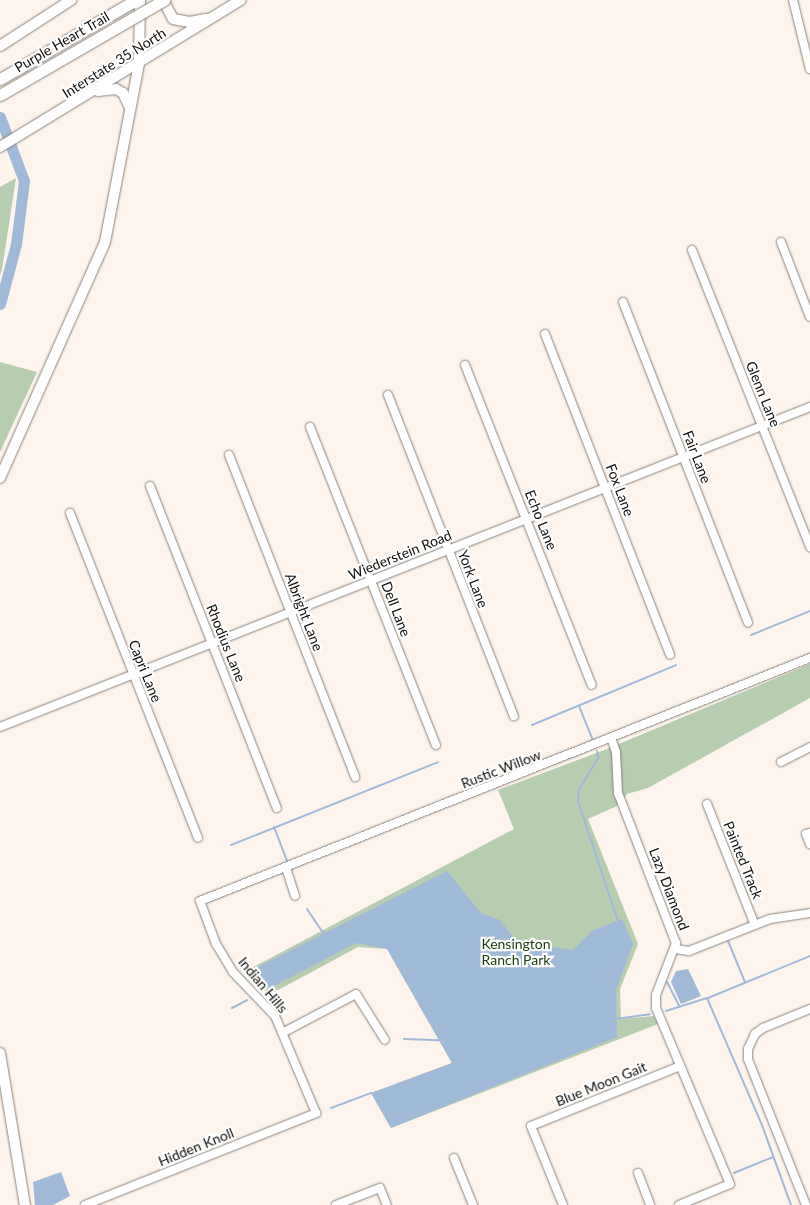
<!DOCTYPE html>
<html>
<head>
<meta charset="utf-8">
<style>
  body { margin:0 }
  #map { position:relative; width:810px; height:1205px; overflow:hidden; background:#fdf5ed; font-family:Lato,sans-serif }
  div>[style] { position:absolute }
  [style*='--x'] { left:calc(var(--x)*1px); top:calc(var(--y)*1px); width:calc(var(--w)*1px); rotate:calc(var(--a)*1deg) }
  .green>* { inset:0; background:#b6cdb0 }
  .water>* { inset:0; background:#a1b9d9 }
  .stream>* { height:2px; margin:-1px; padding:0 1px; transform-origin:1px; border-radius:1px; background:#a1b9d9 }
  .river>* { height:11px; margin:-5.5px; padding:0 5.5px; transform-origin:5.5px; border-radius:5.5px; background:#a1b9d9 }
  .roads { filter:drop-shadow(0 0 1px #89827b) drop-shadow(0 0 1px #89827b) }
  .minor>* { height:8px; margin:-4px; padding:0 4px; transform-origin:4px; border-radius:4px; background:#fff }
  .major>* { height:10px; margin:-5px; padding:0 5px; transform-origin:5px; border-radius:5px; background:#fff }
  .highway>* { height:11px; margin:-5.5px; padding:0 5.5px; transform-origin:5.5px; border-radius:5.5px; background:#fff }
  .bridges { filter:drop-shadow(0 0 1px #89827b) drop-shadow(0 0 1px #89827b) }
  .highway-bridge>* { height:11px; margin:-5.5px; padding:0 5.5px; transform-origin:5.5px; border-radius:5.5px; background:#fff }
  span { translate:-50% -50%; white-space:nowrap; text-align:center; line-height:1.15; -webkit-text-stroke:4.5px #fff; paint-order:stroke }
  .street-label { font-size:14px; color:#110f0c }
  .park-label { font-size:14px; color:#1b3d10 }
</style>
</head>
<body>
<div id="map">
  <div class="green">
    <div style="clip-path:polygon(16px 178px,2px 270px,0 275px,0 187px)"></div>
    <div style="clip-path:polygon(0 362px,37px 372px,0 452px)"></div>
    <div style="clip-path:polygon(810px 664px,810px 698px,648px 788px,627px 794px,617px 806px,588px 819px,638px 944px,620px 989px,621px 1019px,654px 1016px,658px 1024px,391px 1128px,371px 1093px,452px 1063px,387px 949px,358px 947px,269px 995px,246px 971px,514px 829px,498px 790px,607px 749px)"></div>
  </div>
  <div class="water">
    <div style="clip-path:polygon(447px 871px,481px 913px,500px 920px,517px 942px,573px 950px,592px 931px,622px 919px,633px 944px,616px 990px,617px 1037px,391px 1128px,371px 1093px,452px 1063px,387px 949px,356px 943px,270px 988px,250px 971px)"></div>
    <div style="clip-path:polygon(688px 969px,701px 996px,681px 1004px,671px 982px,676px 971px)"></div>
    <div style="clip-path:polygon(61px 1172px,70px 1196px,53px 1205px,35px 1205px,33px 1182px)"></div>
  </div>
  <div class="stream">
    <div style="--x:751;--y:635;--w:64;--a:-22.1"></div>
    <div style="--x:579;--y:706;--w:38;--a:68"></div>
    <div style="--x:532;--y:725;--w:156;--a:-22.6"></div>
    <div style="--x:597;--y:751;--w:7;--a:82"></div>
    <div style="--x:598;--y:758;--w:37;--a:121"></div>
    <div style="--x:579;--y:790;--w:11;--a:95"></div>
    <div style="--x:578;--y:801;--w:126;--a:71.6"></div>
    <div style="--x:274;--y:827;--w:36;--a:69"></div>
    <div style="--x:231;--y:845;--w:223;--a:-21.8"></div>
    <div style="--x:307;--y:909;--w:25;--a:56"></div>
    <div style="--x:321;--y:930;--w:7;--a:34"></div>
    <div style="--x:728;--y:941;--w:44;--a:67.5"></div>
    <div style="--x:667;--y:982;--w:28;--a:63"></div>
    <div style="--x:708;--y:998;--w:110;--a:-22.4"></div>
    <div style="--x:232;--y:1008;--w:17;--a:-28"></div>
    <div style="--x:666;--y:1011;--w:43;--a:-17.6"></div>
    <div style="--x:707;--y:998;--w:138;--a:66.6"></div>
    <div style="--x:762;--y:1125;--w:85;--a:70.1"></div>
    <div style="--x:616;--y:1019;--w:34;--a:-8"></div>
    <div style="--x:404;--y:1039;--w:35;--a:2"></div>
    <div style="--x:331;--y:1108;--w:43;--a:-20.6"></div>
    <div style="--x:734;--y:1173;--w:42;--a:-22.3"></div>
  </div>
  <div class="river">
    <div style="--x:0;--y:117;--w:68;--a:69.4"></div>
    <div style="--x:24;--y:181;--w:64;--a:97.2"></div>
    <div style="--x:16;--y:244;--w:62;--a:104.9"></div>
  </div>
  <div class="roads">
    <div class="minor">
      <div style="--x:793;--y:0;--w:71;--a:76.2"></div>
      <div style="--x:781;--y:242;--w:80;--a:68.9"></div>
      <div style="--x:692;--y:250;--w:320;--a:68.3"></div>
      <div style="--x:623;--y:302;--w:344;--a:68.7"></div>
      <div style="--x:545;--y:334;--w:344;--a:68.7"></div>
      <div style="--x:465;--y:365;--w:344;--a:68.4"></div>
      <div style="--x:388;--y:395;--w:345;--a:68.6"></div>
      <div style="--x:310;--y:427;--w:342;--a:68.4"></div>
      <div style="--x:229;--y:455;--w:346;--a:68.6"></div>
      <div style="--x:150;--y:486;--w:346;--a:68.5"></div>
      <div style="--x:70;--y:513;--w:349;--a:68.5"></div>
      <div style="--x:0;--y:727;--w:871;--a:-21.56"></div>
      <div style="--x:612;--y:740;--w:13;--a:72"></div>
      <div style="--x:616;--y:752;--w:41;--a:87.2"></div>
      <div style="--x:618;--y:793;--w:161;--a:68.9"></div>
      <div style="--x:676;--y:943;--w:56;--a:111"></div>
      <div style="--x:656;--y:995;--w:13;--a:90"></div>
      <div style="--x:656;--y:1008;--w:191;--a:67.2"></div>
      <div style="--x:730;--y:1184;--w:55;--a:157.6"></div>
      <div style="--x:781;--y:762;--w:33;--a:-27"></div>
      <div style="--x:707;--y:804;--w:130;--a:68.4"></div>
      <div style="--x:810;--y:833;--w:4;--a:166"></div>
      <div style="--x:806;--y:834;--w:11;--a:68"></div>
      <div style="--x:286;--y:868;--w:29;--a:72"></div>
      <div style="--x:675;--y:949;--w:14;--a:8"></div>
      <div style="--x:689;--y:951;--w:87;--a:-21.6"></div>
      <div style="--x:770;--y:919;--w:40;--a:-8.5"></div>
      <div style="--x:284;--y:1032;--w:81;--a:-27.8"></div>
      <div style="--x:356;--y:994;--w:54;--a:57.8"></div>
      <div style="--x:454;--y:1158;--w:51;--a:68"></div>
      <div style="--x:638;--y:1173;--w:34;--a:69"></div>
      <div style="--x:85;--y:1205;--w:249;--a:-21.7"></div>
      <div style="--x:316;--y:1113;--w:105;--a:-112.9"></div>
      <div style="--x:275;--y:1016;--w:61;--a:-133.7"></div>
      <div style="--x:233;--y:972;--w:33;--a:-121"></div>
      <div style="--x:216;--y:944;--w:46;--a:-110.4"></div>
      <div style="--x:200;--y:901;--w:657;--a:-21.72"></div>
      <div style="--x:336;--y:1205;--w:47;--a:-21.1"></div>
      <div style="--x:380;--y:1188;--w:18;--a:68"></div>
      <div style="--x:563;--y:1205;--w:85;--a:-112.1"></div>
      <div style="--x:531;--y:1126;--w:161;--a:-21.9"></div>
      <div style="--x:806;--y:1205;--w:157;--a:-111.7"></div>
      <div style="--x:748;--y:1059;--w:10;--a:-90"></div>
      <div style="--x:748;--y:1049;--w:17;--a:-65"></div>
      <div style="--x:755;--y:1034;--w:10;--a:-37"></div>
      <div style="--x:763;--y:1028;--w:51;--a:-22"></div>
    </div>
    <div class="major">
      <div style="--x:163;--y:0;--w:21;--a:62"></div>
      <div style="--x:173;--y:19;--w:17;--a:10"></div>
      <div style="--x:190;--y:22;--w:16;--a:-11"></div>
      <div style="--x:0;--y:46;--w:85;--a:-32.9"></div>
      <div style="--x:98;--y:91;--w:18;--a:-6"></div>
      <div style="--x:116;--y:89;--w:8;--a:30"></div>
      <div style="--x:123;--y:93;--w:17;--a:65"></div>
      <div style="--x:0;--y:147;--w:282;--a:-31.4"></div>
      <div style="--x:0;--y:478;--w:258;--a:-66"></div>
      <div style="--x:105;--y:242;--w:182;--a:-79.2"></div>
      <div style="--x:139;--y:63;--w:63;--a:-89.1"></div>
      <div style="--x:0;--y:1053;--w:154;--a:80.7"></div>
    </div>
    <div class="highway">
      <div style="--x:0;--y:79;--w:157;--a:-30.2"></div>
    </div>
  </div>
  <div class="bridges">
    <div class="highway-bridge">
      <div style="--x:0;--y:95;--w:190;--a:-30.1"></div>
    </div>
  </div>
  <div class="street-label">
    <span style="left:62px;top:42px;rotate:-30deg">Purple Heart Trail</span>
    <span style="left:114px;top:63px;rotate:-32deg">Interstate 35 North</span>
    <span style="left:763px;top:394px;rotate:68deg">Glenn Lane</span>
    <span style="left:697px;top:457px;rotate:69deg">Fair Lane</span>
    <span style="left:620px;top:490px;rotate:69deg">Fox Lane</span>
    <span style="left:541px;top:520px;rotate:68deg">Echo Lane</span>
    <span style="left:400px;top:555px;rotate:-22deg">Wiederstein Road</span>
    <span style="left:473px;top:579px;rotate:69deg">York Lane</span>
    <span style="left:396px;top:609px;rotate:69deg">Dell Lane</span>
    <span style="left:304px;top:612px;rotate:69deg">Albright Lane</span>
    <span style="left:226px;top:643px;rotate:68deg">Rhodius Lane</span>
    <span style="left:145px;top:671px;rotate:68deg">Capri Lane</span>
    <span style="left:501px;top:769px;rotate:-21deg">Rustic Willow</span>
    <span style="left:743px;top:860px;rotate:68deg">Painted Track</span>
    <span style="left:669px;top:889px;rotate:69deg">Lazy Diamond</span>
    <span style="left:263px;top:985px;rotate:50deg">Indian Hills</span>
    <span style="left:601px;top:1084px;rotate:-22deg">Blue Moon Gait</span>
    <span style="left:196px;top:1147px;rotate:-22deg">Hidden Knoll</span>
  </div>
  <div class="park-label">
    <span style="left:516px;top:952px">Kensington<br>Ranch Park</span>
  </div>
</div>
</body>
</html>
